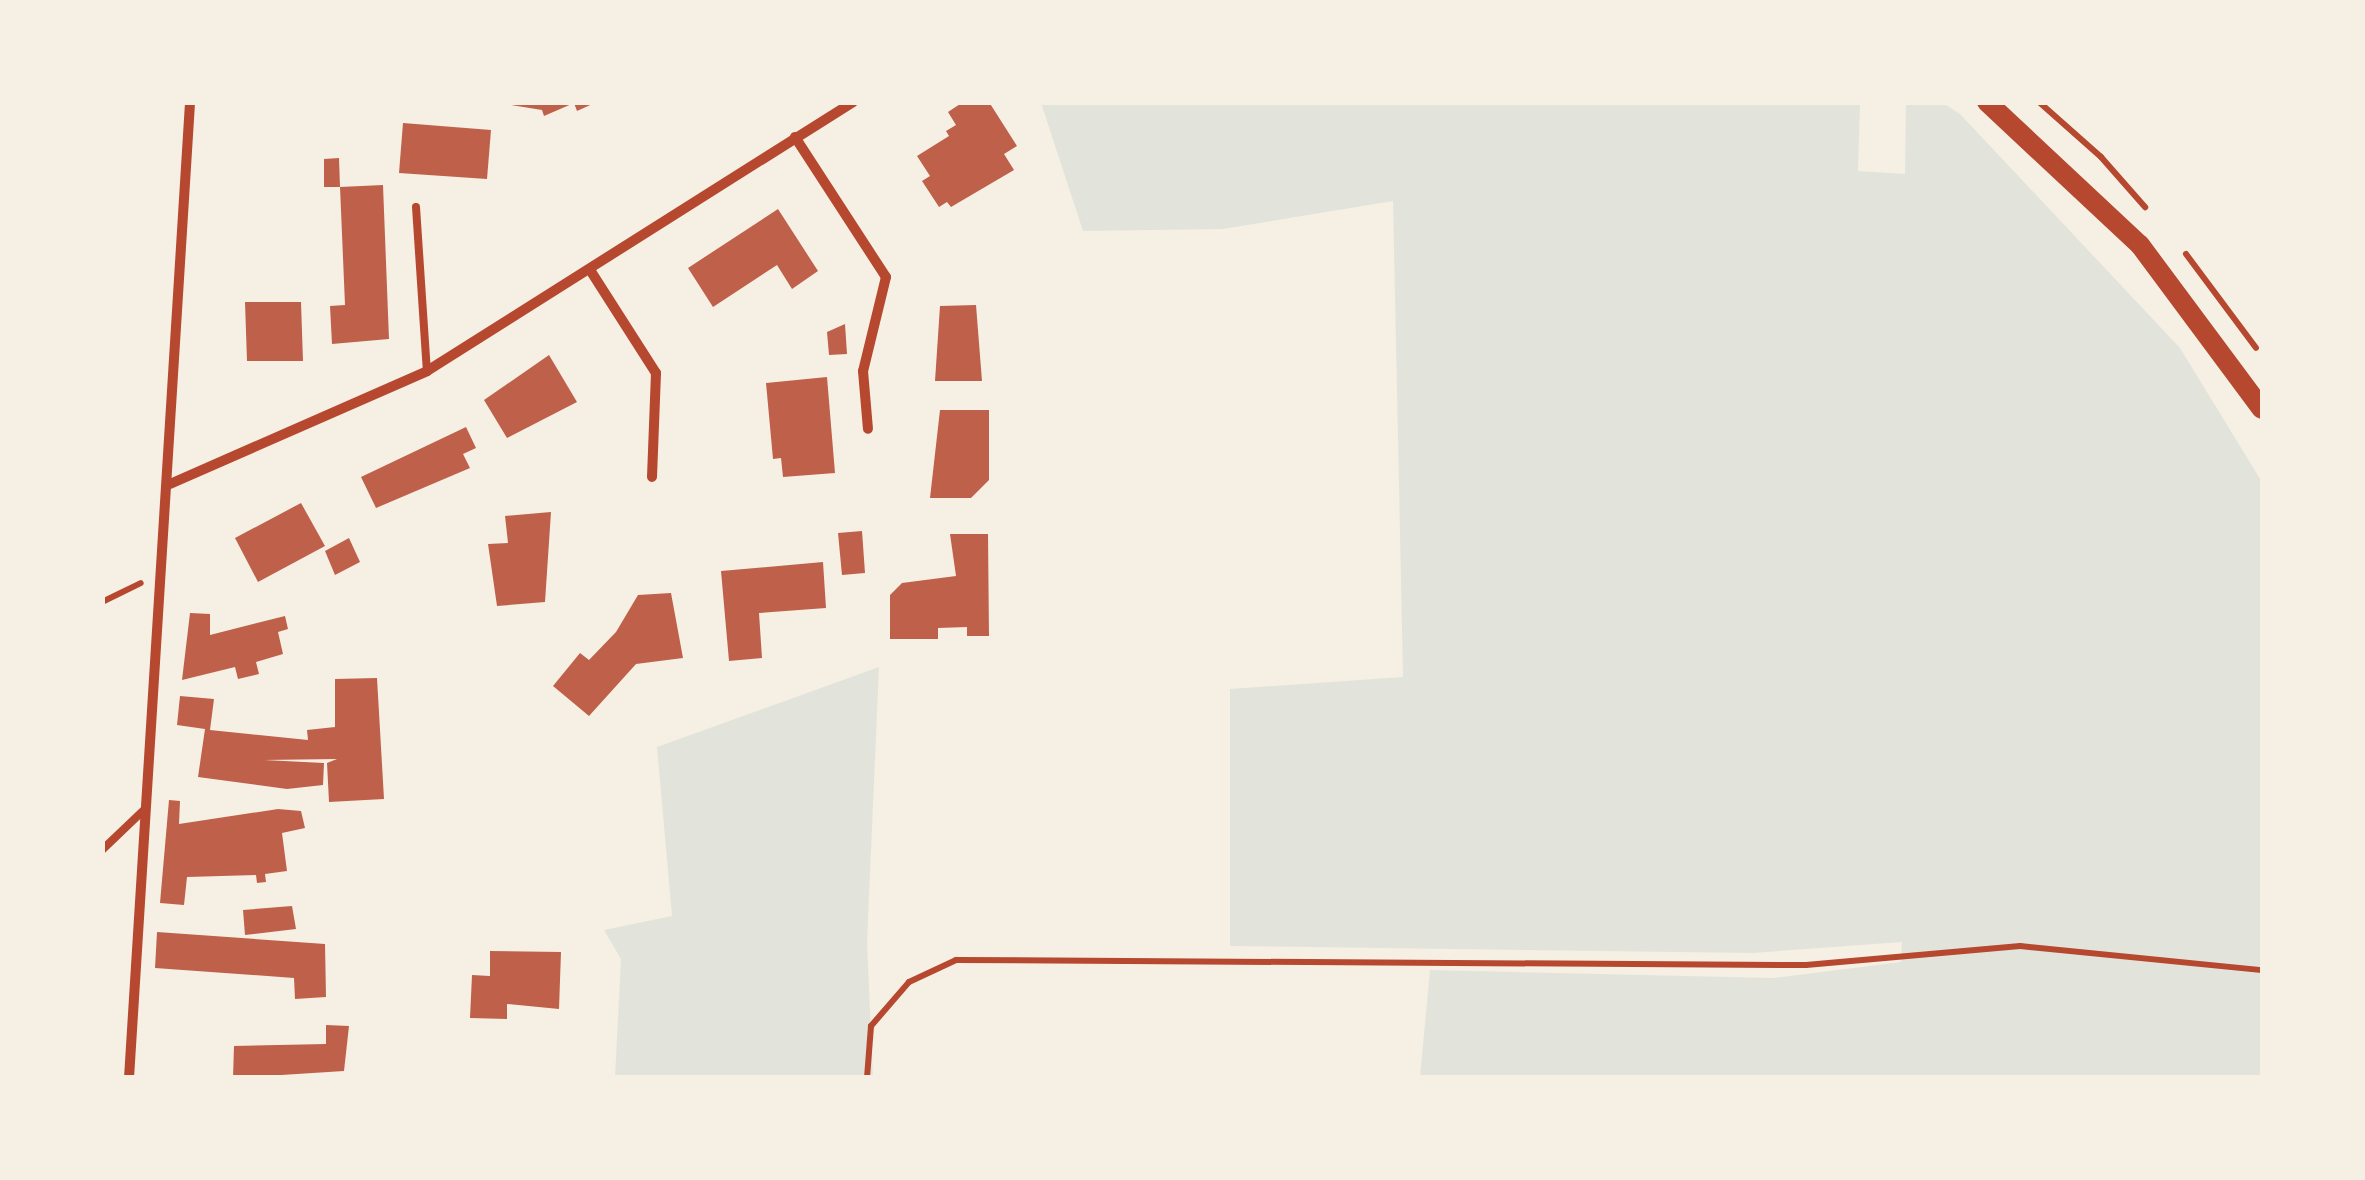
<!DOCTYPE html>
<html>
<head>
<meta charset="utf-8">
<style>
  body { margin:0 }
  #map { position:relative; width:2365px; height:1180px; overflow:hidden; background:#f6efe4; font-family:"Sofia Sans Condensed",sans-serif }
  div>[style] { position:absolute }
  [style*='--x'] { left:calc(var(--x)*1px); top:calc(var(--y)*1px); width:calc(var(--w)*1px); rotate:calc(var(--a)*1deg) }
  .green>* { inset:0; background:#e2e4dc }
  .building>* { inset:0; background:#bf614a }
  .path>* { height:6px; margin:-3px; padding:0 3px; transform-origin:3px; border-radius:3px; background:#b5482f }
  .service>* { height:8px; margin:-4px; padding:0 4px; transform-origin:4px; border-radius:4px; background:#b5482f }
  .minor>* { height:10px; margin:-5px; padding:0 5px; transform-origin:5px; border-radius:5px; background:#b5482f }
  .secondary>* { height:20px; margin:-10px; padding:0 10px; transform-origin:10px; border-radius:10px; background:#b5482f }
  span { translate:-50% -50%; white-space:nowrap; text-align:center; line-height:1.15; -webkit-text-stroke:10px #f6efe4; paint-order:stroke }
  .frame { position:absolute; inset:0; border:105px solid #f6efe4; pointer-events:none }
</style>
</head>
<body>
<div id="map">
  <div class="green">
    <div style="clip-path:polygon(1041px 103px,1860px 103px,1858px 171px,1905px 174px,1906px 103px,1943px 103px,1960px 114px,2180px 348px,2262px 482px,2262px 1077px,1420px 1077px,1430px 970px,1773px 978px,1901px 962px,1902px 942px,1752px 953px,1230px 946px,1230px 689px,1403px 677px,1393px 201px,1223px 229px,1083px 231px)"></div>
    <div style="clip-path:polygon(879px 667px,867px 943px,873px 1077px,615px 1077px,621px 959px,604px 930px,672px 916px,657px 747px)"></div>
  </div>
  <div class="building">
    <div style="clip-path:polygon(492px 102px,597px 102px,577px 111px,574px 103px,544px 116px,542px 110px)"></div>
    <div style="clip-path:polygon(963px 102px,989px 102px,1017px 146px,1004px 154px,1014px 170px,951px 207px,947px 202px,939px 207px,922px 181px,930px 176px,917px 156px,949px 136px,946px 131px,956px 125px,948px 112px)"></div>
    <div style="clip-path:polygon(403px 123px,491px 130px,487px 179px,399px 173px)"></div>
    <div style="clip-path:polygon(339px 158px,340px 187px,324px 187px,324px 159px)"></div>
    <div style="clip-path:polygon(383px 185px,389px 339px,332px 344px,330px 306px,345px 305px,340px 187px)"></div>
    <div style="clip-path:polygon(778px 209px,818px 271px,792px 289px,777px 265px,713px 307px,688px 268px)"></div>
    <div style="clip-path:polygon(245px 302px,301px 302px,303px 361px,247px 361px)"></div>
    <div style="clip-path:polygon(976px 305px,982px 381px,935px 381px,940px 306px)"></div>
    <div style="clip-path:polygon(845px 324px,847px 354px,829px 355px,827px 332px)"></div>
    <div style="clip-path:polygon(549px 355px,577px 402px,507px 438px,484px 400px)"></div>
    <div style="clip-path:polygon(827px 377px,835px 473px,783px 477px,781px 458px,773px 459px,766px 383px)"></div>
    <div style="clip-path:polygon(940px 410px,989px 410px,989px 480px,971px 498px,930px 498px)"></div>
    <div style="clip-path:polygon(466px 427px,476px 448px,463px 454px,470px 468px,376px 508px,361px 477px)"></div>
    <div style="clip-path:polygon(301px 503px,325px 546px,258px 582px,235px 538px)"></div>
    <div style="clip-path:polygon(551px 512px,545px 602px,497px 606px,488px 544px,508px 543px,505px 516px)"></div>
    <div style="clip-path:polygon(862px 531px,865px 573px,842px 575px,838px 533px)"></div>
    <div style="clip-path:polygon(950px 534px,988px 534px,989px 636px,967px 636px,967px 627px,938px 628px,938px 639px,890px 639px,890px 595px,902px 583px,956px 576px)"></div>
    <div style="clip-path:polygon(349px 538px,360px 562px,335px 575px,325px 551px)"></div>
    <div style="clip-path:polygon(823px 562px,826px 608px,759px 613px,762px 658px,729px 661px,721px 571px)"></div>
    <div style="clip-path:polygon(671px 593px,683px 658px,636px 664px,589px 716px,553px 686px,580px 653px,589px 660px,616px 632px,638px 595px)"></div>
    <div style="clip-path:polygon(190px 613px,210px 614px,210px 635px,285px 616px,288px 629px,278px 632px,283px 654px,256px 662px,259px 674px,238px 679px,235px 667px,182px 680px)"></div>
    <div style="clip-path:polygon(377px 678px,384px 799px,329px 802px,327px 763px,337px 759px,264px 760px,324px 763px,323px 785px,287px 789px,198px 777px,205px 729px,177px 725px,180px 696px,214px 699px,210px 730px,308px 740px,307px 730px,335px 727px,335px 679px)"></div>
    <div style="clip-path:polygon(169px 800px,180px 801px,179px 824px,278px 809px,301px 811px,305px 828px,282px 833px,287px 871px,265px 874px,266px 882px,257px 883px,256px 875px,187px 877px,184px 905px,160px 903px)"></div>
    <div style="clip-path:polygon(292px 906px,296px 929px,245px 935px,243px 910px)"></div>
    <div style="clip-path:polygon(157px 932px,325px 944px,326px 997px,295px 999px,294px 978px,155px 968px)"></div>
    <div style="clip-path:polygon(490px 951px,561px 952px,559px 1009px,507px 1004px,507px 1019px,470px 1018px,472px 975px,490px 976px)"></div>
    <div style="clip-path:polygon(326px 1025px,349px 1026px,344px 1071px,233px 1078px,234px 1046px,326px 1044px)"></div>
  </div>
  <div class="path">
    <div style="--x:2039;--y:102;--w:83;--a:41.6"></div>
    <div style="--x:2101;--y:157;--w:67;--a:48.7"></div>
    <div style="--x:2186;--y:254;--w:117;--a:53.3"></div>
    <div style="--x:102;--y:602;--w:43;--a:-26"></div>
    <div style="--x:867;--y:1078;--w:52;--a:-85.6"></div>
    <div style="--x:871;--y:1026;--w:58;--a:-49.2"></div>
    <div style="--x:909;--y:982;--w:52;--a:-25.1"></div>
    <div style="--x:956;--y:960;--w:850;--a:0.34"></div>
    <div style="--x:1806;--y:965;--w:215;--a:-5.1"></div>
    <div style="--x:2020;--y:946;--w:243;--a:5.7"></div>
  </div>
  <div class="service">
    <div style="--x:416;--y:207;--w:164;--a:86.2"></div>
    <div style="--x:102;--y:850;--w:61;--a:-43.7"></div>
  </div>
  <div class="minor">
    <div style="--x:795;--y:137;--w:167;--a:57"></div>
    <div style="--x:886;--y:277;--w:97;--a:103.7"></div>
    <div style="--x:863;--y:371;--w:58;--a:85.1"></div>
    <div style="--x:592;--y:273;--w:119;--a:57.4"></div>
    <div style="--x:656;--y:373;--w:104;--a:92.2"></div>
    <div style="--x:170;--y:484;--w:281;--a:-23.7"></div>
    <div style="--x:427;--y:371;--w:504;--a:-32.27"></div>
    <div style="--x:129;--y:1078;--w:978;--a:-86.42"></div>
  </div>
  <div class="secondary">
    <div style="--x:1987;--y:102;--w:209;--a:43.1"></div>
    <div style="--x:2140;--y:245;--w:204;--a:53.4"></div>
  </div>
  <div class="frame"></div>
</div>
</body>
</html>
